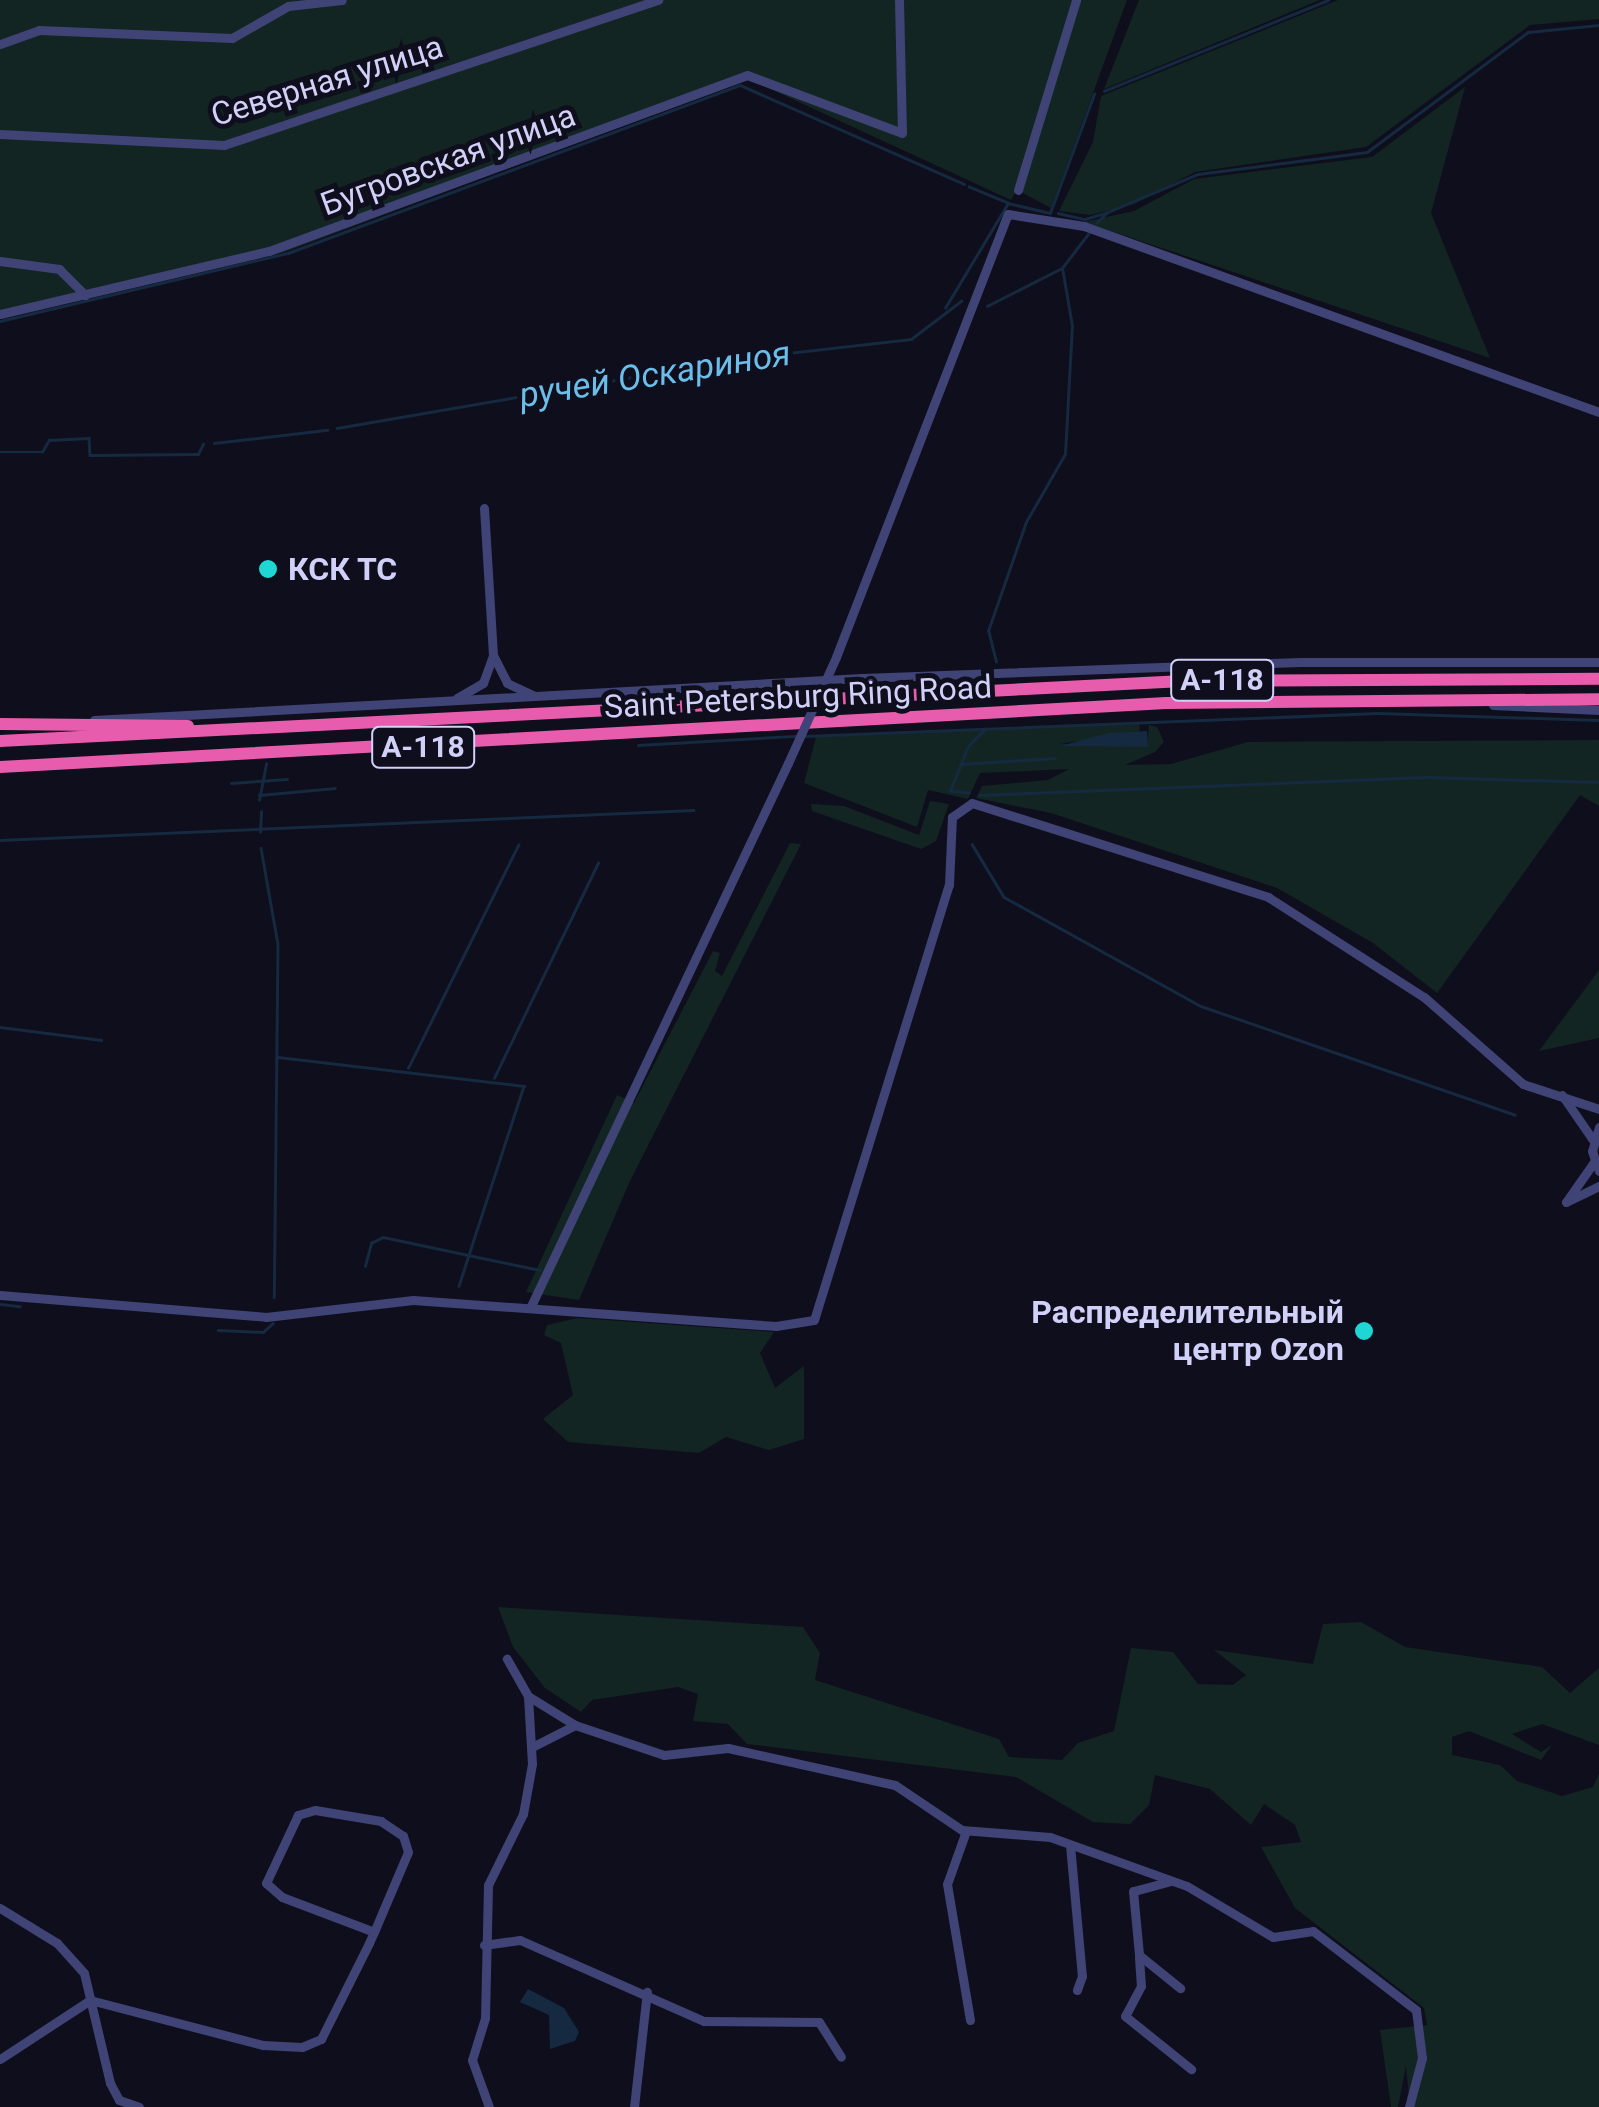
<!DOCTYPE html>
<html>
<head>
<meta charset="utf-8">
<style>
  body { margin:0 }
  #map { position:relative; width:1599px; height:2107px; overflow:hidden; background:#0f0e1c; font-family:Roboto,sans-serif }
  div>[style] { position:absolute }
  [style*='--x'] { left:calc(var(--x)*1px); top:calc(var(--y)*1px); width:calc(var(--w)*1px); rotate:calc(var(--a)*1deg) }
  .green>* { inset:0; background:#122522 }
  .water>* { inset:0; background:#152a40 }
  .stream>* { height:2.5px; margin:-1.25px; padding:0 1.25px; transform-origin:1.25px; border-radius:1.25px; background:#152a40 }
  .minor>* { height:9px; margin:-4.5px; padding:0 4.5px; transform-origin:4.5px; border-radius:4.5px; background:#404375 }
  .highway>* { height:12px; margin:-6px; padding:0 6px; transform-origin:6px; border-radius:6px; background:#e85cae }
  .minor-bridge>* { height:9px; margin:-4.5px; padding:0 4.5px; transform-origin:4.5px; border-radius:4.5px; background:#404375 }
  .dots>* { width:28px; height:28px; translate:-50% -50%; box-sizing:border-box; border:5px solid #0f0e1c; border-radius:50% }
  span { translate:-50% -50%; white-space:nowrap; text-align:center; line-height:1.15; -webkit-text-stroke:10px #0f0e1c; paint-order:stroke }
  .shield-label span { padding:2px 8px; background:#0f0e1c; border:2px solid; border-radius:8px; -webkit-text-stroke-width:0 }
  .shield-label { font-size:30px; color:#d0d0f8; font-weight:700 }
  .street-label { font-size:32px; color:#d0d0f8 }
  .poi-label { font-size:32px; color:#d0d0f8; font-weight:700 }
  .left { translate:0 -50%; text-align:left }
  .right { translate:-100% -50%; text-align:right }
  .water-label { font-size:35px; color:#6cbeea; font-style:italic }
</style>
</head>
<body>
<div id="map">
  <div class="green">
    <div style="clip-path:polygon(0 0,1127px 0,1051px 208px,1017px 190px,1011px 200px,747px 78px,285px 252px,0 318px)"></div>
    <div style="clip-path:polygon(1139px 0,1320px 0,1104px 89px)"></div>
    <div style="clip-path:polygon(1338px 0,1599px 0,1599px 19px,1530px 25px,1366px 147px,1195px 172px,1134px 204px,1090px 215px,1059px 211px,1093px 142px,1101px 96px)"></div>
    <div style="clip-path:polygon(1465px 87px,1431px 213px,1490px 358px,1084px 222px,1134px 211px,1194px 179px,1372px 157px)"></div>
    <div style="clip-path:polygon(1139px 723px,1140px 731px,1060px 744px,1147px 747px,1149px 725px,1157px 727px,1164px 742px,1155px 752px,1125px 765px,1171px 764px,1248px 742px,1599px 740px,1599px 806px,1580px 795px,1437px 993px,1373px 943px,1277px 888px,1051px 813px,976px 798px,982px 786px,1048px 780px,1069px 769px,980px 773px,968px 799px,928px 790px,917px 827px,804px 783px,816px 737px)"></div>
    <div style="clip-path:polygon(930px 801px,949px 804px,936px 841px,921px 849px,812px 811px,811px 804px,844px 806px,919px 835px)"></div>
    <div style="clip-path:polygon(790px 843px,801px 844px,629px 1183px,579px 1300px,526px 1292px,617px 1095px,634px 1103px,713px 951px,720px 953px,715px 971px,722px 976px)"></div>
    <div style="clip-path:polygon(1599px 970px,1599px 1038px,1539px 1051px)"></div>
    <div style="clip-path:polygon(577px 1318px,774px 1332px,760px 1353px,775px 1388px,804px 1366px,804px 1439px,769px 1450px,726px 1437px,699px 1453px,568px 1442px,543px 1419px,573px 1395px,561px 1343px,544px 1335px,547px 1325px)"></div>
    <div style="clip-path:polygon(498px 1607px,803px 1627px,820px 1653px,815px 1680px,999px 1739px,1009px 1757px,1062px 1760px,1078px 1743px,1114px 1731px,1131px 1648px,1173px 1652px,1198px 1684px,1233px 1685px,1246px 1675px,1214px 1650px,1313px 1664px,1323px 1624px,1361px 1622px,1405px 1647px,1542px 1667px,1570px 1693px,1599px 1668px,1599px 1745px,1542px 1724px,1512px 1734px,1541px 1752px,1552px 1745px,1541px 1760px,1469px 1731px,1452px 1737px,1452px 1755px,1500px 1765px,1517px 1781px,1562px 1796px,1593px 1787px,1599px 1774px,1599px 2107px,1410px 2107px,1406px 2066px,1398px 2107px,1391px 2107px,1380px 2030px,1427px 2025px,1424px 2008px,1295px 1908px,1261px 1847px,1301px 1842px,1295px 1825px,1264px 1804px,1251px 1825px,1210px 1789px,1155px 1775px,1149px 1805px,1130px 1824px,1093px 1822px,1016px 1777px,747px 1744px,728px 1724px,693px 1721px,698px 1694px,678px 1687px,592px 1700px,581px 1712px,545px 1688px,513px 1647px)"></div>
  </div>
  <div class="water">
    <div style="clip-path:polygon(1147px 731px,1148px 747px,1060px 746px,1108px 733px)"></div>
    <div style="clip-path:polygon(528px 1989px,564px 2008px,579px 2032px,575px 2041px,550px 2049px,549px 2015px,520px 2002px)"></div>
  </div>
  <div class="stream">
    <div style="--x:1104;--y:91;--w:242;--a:-22.1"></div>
    <div style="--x:1008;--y:203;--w:43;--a:13.4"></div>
    <div style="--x:1050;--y:213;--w:127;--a:-69.7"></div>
    <div style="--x:1108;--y:212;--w:98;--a:-22.9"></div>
    <div style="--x:1198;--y:174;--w:170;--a:-7.4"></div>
    <div style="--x:1367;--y:152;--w:201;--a:-36.7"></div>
    <div style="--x:1528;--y:32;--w:71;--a:-5.6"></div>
    <div style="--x:1058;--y:213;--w:28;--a:13"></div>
    <div style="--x:1085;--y:219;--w:24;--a:-17"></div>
    <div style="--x:1108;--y:212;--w:16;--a:135"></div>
    <div style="--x:987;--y:306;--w:84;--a:-26.9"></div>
    <div style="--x:1062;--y:268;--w:43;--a:-52.6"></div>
    <div style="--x:945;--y:308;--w:122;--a:-59"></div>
    <div style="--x:1008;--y:203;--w:42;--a:-157.7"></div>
    <div style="--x:0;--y:321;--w:296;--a:-13.3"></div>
    <div style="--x:288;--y:253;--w:482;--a:-20.4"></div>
    <div style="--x:740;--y:85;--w:245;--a:23.8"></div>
    <div style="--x:337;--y:428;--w:405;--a:-9.8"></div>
    <div style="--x:736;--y:359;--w:176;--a:-6.5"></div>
    <div style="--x:911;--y:339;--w:63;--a:-37.2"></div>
    <div style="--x:214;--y:443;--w:114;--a:-6.6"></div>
    <div style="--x:0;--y:452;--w:42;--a:0"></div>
    <div style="--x:42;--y:452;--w:14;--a:-60"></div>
    <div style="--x:49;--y:440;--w:40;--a:-2.9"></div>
    <div style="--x:89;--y:438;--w:17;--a:87"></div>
    <div style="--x:90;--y:455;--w:108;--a:-0.5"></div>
    <div style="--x:198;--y:454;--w:11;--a:-63"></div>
    <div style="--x:996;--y:662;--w:32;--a:-104"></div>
    <div style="--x:988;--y:631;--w:115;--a:-70.8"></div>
    <div style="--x:1026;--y:522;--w:78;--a:-60.2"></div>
    <div style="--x:1065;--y:454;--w:128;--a:-86.9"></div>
    <div style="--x:1072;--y:326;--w:59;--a:-99.8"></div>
    <div style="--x:804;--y:736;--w:574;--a:-2.29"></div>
    <div style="--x:1378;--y:713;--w:221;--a:1.8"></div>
    <div style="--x:638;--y:745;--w:158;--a:-3.3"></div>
    <div style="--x:961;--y:764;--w:94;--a:-3.7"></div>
    <div style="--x:231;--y:783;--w:56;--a:-4.1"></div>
    <div style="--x:969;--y:793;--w:19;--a:-174"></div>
    <div style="--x:950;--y:791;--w:48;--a:-68.2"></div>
    <div style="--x:968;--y:746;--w:24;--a:-45"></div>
    <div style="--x:259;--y:795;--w:76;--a:-5.3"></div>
    <div style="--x:979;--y:795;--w:448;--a:-2.3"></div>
    <div style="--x:1427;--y:777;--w:172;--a:1.7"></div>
    <div style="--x:259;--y:800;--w:37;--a:-79"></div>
    <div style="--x:260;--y:832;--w:20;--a:-87"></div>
    <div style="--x:0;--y:840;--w:694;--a:-2.48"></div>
    <div style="--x:972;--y:844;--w:62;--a:58.9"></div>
    <div style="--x:1004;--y:897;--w:225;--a:29"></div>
    <div style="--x:1201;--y:1006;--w:332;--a:19.1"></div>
    <div style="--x:261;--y:848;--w:97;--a:80"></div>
    <div style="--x:278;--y:944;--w:353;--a:90.6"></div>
    <div style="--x:0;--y:1027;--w:102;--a:7.3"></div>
    <div style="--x:278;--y:1057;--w:248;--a:6.7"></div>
    <div style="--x:524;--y:1086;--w:210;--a:108"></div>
    <div style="--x:408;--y:1068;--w:249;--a:-63.7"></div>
    <div style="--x:494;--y:1078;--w:239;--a:-64.2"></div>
    <div style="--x:365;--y:1266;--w:24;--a:-75"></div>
    <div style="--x:371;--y:1243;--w:13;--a:-27"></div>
    <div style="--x:383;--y:1237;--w:160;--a:11.9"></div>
    <div style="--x:0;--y:1304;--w:20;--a:6"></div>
    <div style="--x:218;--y:1330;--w:45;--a:2.5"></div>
    <div style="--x:263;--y:1332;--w:13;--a:-42"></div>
  </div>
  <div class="minor">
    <div style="--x:0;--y:44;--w:41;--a:-19.7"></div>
    <div style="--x:39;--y:30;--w:193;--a:2.4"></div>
    <div style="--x:232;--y:38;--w:64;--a:-29.7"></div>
    <div style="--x:288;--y:6;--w:54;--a:-6.3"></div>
    <div style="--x:0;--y:134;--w:224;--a:2.8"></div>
    <div style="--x:224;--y:145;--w:458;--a:-18.5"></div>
    <div style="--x:1018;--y:190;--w:199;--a:-73"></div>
    <div style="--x:0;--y:261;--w:60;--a:7.7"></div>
    <div style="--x:59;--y:269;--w:37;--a:45"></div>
    <div style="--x:0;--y:314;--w:276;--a:-13.2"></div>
    <div style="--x:269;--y:251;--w:509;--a:-20.21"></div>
    <div style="--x:747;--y:75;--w:165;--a:20.5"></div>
    <div style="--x:902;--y:133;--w:133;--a:-91.3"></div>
    <div style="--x:484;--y:508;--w:147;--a:86.5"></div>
    <div style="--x:493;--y:655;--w:31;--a:63"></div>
    <div style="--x:507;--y:683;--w:29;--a:25"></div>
    <div style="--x:836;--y:657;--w:475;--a:-68.8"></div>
    <div style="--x:1008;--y:214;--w:77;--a:9"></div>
    <div style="--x:1084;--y:226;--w:548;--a:19.86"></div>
    <div style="--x:457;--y:698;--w:30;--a:-30"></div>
    <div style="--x:483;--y:683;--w:29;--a:-70"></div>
    <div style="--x:1493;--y:705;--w:106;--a:2.7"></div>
    <div style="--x:94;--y:720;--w:769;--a:-3.13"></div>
    <div style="--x:862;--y:678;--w:439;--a:-2.1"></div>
    <div style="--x:1301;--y:662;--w:298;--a:0"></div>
    <div style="--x:1562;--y:1095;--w:55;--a:55.4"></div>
    <div style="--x:1599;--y:1127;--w:25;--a:106"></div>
    <div style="--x:1592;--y:1151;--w:21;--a:71"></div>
    <div style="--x:1566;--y:1202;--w:49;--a:-55"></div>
    <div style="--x:1566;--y:1202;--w:37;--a:-26"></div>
    <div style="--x:0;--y:1295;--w:267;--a:4.7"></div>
    <div style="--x:266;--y:1317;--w:148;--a:-6.6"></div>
    <div style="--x:413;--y:1300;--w:364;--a:4.1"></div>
    <div style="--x:776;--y:1326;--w:38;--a:-9"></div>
    <div style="--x:814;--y:1320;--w:455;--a:-72.8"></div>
    <div style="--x:949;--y:885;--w:68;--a:-87.5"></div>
    <div style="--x:952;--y:817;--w:24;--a:-35"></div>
    <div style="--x:972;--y:803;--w:311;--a:17.6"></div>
    <div style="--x:1268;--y:897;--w:185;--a:32.7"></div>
    <div style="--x:1424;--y:997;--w:132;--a:41.3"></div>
    <div style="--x:1523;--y:1084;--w:80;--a:18.2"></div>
    <div style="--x:531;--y:1306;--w:601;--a:-64.67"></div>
    <div style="--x:528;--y:1696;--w:55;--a:31.7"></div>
    <div style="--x:532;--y:1747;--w:48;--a:-27.1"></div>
    <div style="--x:575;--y:1725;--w:94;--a:18.6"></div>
    <div style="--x:664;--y:1755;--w:64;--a:-6.2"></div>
    <div style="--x:728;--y:1748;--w:171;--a:12.5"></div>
    <div style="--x:895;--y:1785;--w:81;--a:33.9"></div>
    <div style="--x:962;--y:1830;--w:88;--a:4.5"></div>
    <div style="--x:1050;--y:1837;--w:145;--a:19.7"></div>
    <div style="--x:1187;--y:1886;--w:100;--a:30.7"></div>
    <div style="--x:1273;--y:1937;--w:40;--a:-8.5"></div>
    <div style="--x:1313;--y:1931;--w:130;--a:37.5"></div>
    <div style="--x:1416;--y:2010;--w:48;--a:82.9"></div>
    <div style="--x:1422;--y:2058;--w:51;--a:104.9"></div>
    <div style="--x:966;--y:1831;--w:56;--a:109.7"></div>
    <div style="--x:947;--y:1884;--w:138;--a:80.4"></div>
    <div style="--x:1070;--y:1845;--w:132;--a:84.8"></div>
    <div style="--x:1082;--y:1976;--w:15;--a:110"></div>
    <div style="--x:1171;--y:1881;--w:39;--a:165"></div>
    <div style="--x:1133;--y:1891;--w:64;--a:84.6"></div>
    <div style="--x:1139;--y:1955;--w:53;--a:38.8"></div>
    <div style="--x:0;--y:1908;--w:67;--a:31.6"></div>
    <div style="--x:57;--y:1943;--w:40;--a:48"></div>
    <div style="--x:84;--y:1973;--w:113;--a:76.7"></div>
    <div style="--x:110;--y:2083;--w:19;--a:62"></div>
    <div style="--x:119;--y:2100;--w:21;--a:19"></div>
    <div style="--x:484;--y:1945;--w:36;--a:-8"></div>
    <div style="--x:520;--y:1940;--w:201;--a:23.8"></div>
    <div style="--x:704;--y:2021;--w:115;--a:0.5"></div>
    <div style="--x:819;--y:2022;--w:41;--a:57.8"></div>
    <div style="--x:1139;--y:1958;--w:28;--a:86"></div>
    <div style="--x:1141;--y:1986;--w:34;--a:118"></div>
    <div style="--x:1125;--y:2016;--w:85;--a:38.8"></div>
    <div style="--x:90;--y:2000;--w:179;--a:14.6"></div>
    <div style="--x:263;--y:2045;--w:39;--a:3"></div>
    <div style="--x:302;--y:2047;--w:21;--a:-23"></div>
    <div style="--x:321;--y:2039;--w:107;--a:-63.4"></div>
    <div style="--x:369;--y:1943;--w:12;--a:-66"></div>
    <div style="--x:374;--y:1932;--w:87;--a:-67"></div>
    <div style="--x:408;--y:1852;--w:17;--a:-107"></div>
    <div style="--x:403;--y:1836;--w:27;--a:-146"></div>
    <div style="--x:381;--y:1821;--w:67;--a:-170.5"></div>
    <div style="--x:315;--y:1810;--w:18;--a:164"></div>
    <div style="--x:298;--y:1815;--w:75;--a:115.2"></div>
    <div style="--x:266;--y:1883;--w:21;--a:41"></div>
    <div style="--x:282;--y:1897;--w:98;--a:20.8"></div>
    <div style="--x:0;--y:2059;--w:108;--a:-33.2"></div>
    <div style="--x:489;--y:2107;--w:50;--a:-109.9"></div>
    <div style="--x:472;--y:2060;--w:44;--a:-72.8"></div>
    <div style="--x:485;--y:2018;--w:133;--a:-88.7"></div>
    <div style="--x:488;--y:1885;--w:79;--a:-63.8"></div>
    <div style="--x:523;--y:1814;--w:51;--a:-79.8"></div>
    <div style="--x:532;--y:1764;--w:68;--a:-93.4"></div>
    <div style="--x:528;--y:1696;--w:43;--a:-119.6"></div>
    <div style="--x:634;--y:2107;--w:116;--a:-83.6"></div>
  </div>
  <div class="highway">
    <div style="--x:0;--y:724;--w:188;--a:0.6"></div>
    <div style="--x:0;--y:741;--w:1185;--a:-2.9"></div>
    <div style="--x:1183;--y:681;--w:416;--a:-0.3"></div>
    <div style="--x:0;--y:767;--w:1168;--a:-3.14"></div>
    <div style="--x:1166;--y:703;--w:433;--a:-0.5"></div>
  </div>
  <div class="minor-bridge">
    <div style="--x:788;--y:763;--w:116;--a:-65.6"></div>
  </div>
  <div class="dots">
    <div style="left:268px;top:569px;background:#1ed6d4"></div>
    <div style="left:1364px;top:1331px;background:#1ed6d4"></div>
  </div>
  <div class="shield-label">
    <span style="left:1222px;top:680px">А-118</span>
    <span style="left:423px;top:747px">А-118</span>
  </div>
  <div class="street-label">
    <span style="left:327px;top:81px;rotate:-17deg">Северная улица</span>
    <span style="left:448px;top:160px;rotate:-20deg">Бугровская улица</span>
    <span style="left:798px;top:697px;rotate:-3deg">Saint Petersburg Ring Road</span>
  </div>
  <div class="poi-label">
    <span class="left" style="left:288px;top:569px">КСК ТС</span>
    <span class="right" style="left:1344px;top:1331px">Распределительный<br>центр Ozon</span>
  </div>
  <div class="water-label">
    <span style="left:655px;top:375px;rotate:-9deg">ручей Оскариноя</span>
  </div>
</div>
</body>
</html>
